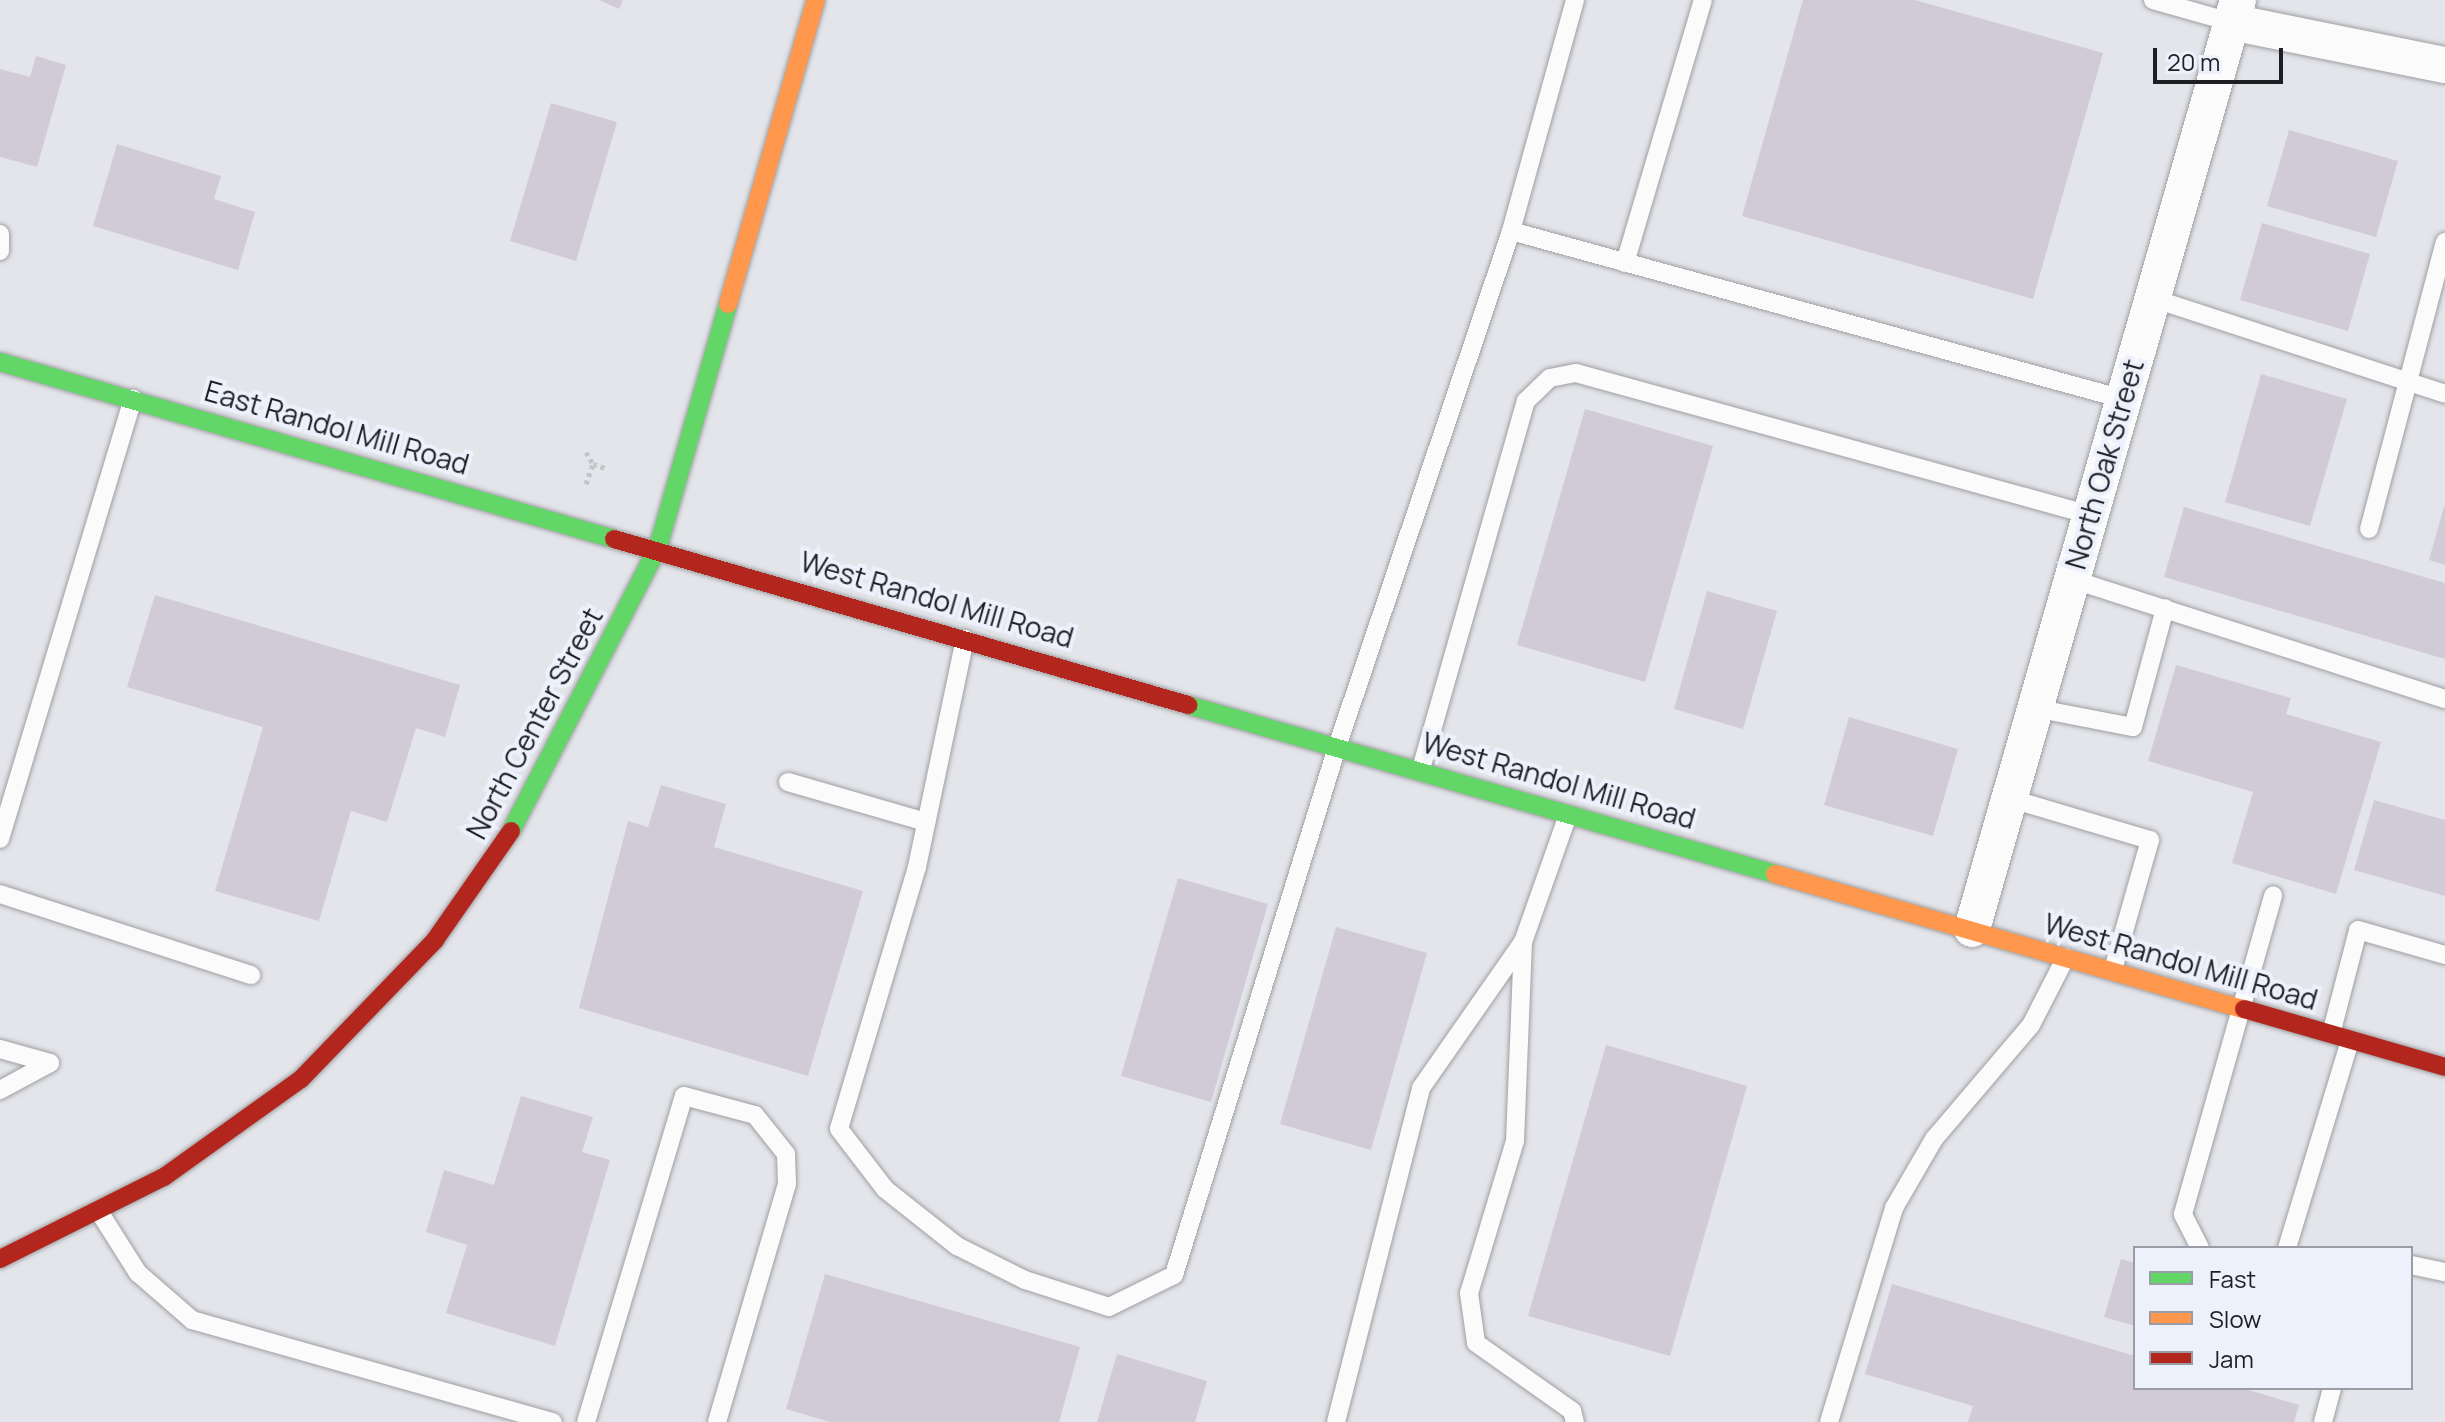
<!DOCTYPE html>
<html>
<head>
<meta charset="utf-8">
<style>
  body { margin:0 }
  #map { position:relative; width:2445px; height:1422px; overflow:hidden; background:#e4e5ea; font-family:Manrope,sans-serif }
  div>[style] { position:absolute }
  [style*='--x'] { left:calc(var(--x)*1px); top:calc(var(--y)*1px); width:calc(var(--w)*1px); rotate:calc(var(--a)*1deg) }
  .building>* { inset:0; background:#d1cbd8 }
  .path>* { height:5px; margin-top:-2.5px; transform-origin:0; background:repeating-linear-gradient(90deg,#c4c5c8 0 4px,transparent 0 8px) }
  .roads { filter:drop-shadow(0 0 2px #9e9fa2) drop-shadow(0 0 2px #9e9fa2) }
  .lane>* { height:18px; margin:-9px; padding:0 9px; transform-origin:9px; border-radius:9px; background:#fbfbfc }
  .street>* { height:36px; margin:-18px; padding:0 18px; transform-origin:18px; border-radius:18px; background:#fbfbfc }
  .fast>* { height:18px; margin:-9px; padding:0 9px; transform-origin:9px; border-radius:9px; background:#63d668 }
  .slow>* { height:18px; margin:-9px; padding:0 9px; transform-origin:9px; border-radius:9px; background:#ff974d }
  .jam>* { height:18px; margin:-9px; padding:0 9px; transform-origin:9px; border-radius:9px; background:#b3261e }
  span { translate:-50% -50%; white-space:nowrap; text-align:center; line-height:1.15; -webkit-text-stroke:8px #edf1fc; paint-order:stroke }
  .street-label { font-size:28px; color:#1e1f23 }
  .legend { position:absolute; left:2133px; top:1246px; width:280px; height:144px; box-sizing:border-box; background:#edf1fc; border:2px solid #9a9da5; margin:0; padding:10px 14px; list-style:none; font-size:24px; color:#1e1f23 }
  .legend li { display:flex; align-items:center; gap:16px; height:40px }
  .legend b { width:40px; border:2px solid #9a9da5 }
  .scale { position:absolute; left:2153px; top:48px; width:130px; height:36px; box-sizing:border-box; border:4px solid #1e1f23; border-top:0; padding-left:10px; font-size:24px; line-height:28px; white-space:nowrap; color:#1e1f23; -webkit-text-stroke:6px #edf1fc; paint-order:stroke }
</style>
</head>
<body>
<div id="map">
  <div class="building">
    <div style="clip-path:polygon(599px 0,623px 0,619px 9px)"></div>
    <div style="clip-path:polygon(1803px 0,1915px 0,2103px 53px,2033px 299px,1742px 216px)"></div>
    <div style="clip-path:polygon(36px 56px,66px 65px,37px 167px,0 157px,0 69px,30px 77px)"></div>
    <div style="clip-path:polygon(551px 103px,617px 122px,576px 261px,510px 241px)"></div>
    <div style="clip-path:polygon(2289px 130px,2398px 161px,2376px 237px,2267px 206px)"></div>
    <div style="clip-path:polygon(117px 144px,221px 176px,214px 199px,255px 212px,238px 270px,93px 226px)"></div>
    <div style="clip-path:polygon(2262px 223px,2370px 254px,2348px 331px,2240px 300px)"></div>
    <div style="clip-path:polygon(2261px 374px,2347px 399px,2310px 526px,2225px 502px)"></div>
    <div style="clip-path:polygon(1585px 409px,1713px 446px,1645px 682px,1517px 645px)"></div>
    <div style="clip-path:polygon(2444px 506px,2445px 506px,2445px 565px,2429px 560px)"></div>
    <div style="clip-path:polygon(2184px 507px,2445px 583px,2445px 659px,2164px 577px)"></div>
    <div style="clip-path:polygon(1707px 591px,1777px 611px,1743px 729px,1674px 709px)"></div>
    <div style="clip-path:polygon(155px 595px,460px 685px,445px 737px,416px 728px,387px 822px,351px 811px,319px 921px,215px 891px,263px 727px,127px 687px)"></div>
    <div style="clip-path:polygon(2176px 665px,2291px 698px,2286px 714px,2381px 742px,2336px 894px,2232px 863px,2253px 792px,2148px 761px)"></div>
    <div style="clip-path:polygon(1849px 717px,1958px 749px,1933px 836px,1824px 805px)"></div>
    <div style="clip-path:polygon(661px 785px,726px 804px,714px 847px,863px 891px,808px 1076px,579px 1008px,628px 821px,648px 827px)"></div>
    <div style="clip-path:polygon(2374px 800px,2445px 820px,2445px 896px,2354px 870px)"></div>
    <div style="clip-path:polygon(1178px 878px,1268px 904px,1211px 1102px,1121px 1076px)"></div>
    <div style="clip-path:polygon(1336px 927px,1427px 953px,1371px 1150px,1280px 1124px)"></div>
    <div style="clip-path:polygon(1606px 1045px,1747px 1086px,1670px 1356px,1528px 1316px)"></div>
    <div style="clip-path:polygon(521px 1096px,593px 1117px,582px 1152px,610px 1160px,555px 1346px,446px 1313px,467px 1245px,426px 1232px,444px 1170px,494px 1185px)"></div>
    <div style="clip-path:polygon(2121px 1259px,2135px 1263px,2135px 1326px,2104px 1317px)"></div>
    <div style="clip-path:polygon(825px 1274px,1080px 1347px,1059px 1422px,830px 1422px,786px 1409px)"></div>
    <div style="clip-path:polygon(1892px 1284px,2135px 1356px,2135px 1388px,2242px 1388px,2299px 1405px,2294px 1422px,1968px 1422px,1973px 1406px,1865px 1374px)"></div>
    <div style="clip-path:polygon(1117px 1354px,1207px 1381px,1195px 1422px,1097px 1422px)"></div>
  </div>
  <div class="path">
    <div style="--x:586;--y:452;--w:14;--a:60"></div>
    <div style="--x:586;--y:484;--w:21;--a:-71"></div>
    <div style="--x:593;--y:464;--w:16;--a:18"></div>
  </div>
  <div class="roads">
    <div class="lane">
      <div style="--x:2153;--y:0;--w:81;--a:15.8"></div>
      <div style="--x:1511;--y:231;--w:240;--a:-74.5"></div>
      <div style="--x:0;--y:234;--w:17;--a:90"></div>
      <div style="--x:1625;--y:263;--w:274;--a:-73.5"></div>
      <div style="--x:2152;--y:298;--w:308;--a:18.1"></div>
      <div style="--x:2369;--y:529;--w:297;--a:-75.2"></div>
      <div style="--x:2071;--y:579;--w:393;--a:17.8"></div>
      <div style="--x:965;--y:639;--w:233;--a:101.9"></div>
      <div style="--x:917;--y:867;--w:273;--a:106.6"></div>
      <div style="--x:839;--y:1129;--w:76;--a:52.5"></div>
      <div style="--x:885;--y:1189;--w:92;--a:38.4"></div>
      <div style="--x:957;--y:1246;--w:76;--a:26.6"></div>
      <div style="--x:1025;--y:1280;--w:88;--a:17.8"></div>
      <div style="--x:1109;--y:1307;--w:72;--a:-26.2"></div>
      <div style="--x:1174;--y:1275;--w:556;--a:-72.84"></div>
      <div style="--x:1338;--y:744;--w:541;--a:-71.36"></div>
      <div style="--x:1511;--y:231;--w:635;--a:15.35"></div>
      <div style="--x:2034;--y:708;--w:101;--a:10.9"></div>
      <div style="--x:2133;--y:727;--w:123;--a:-74.9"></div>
      <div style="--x:1421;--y:769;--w:383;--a:-74.1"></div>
      <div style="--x:1526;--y:401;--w:33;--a:-44"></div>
      <div style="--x:1550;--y:378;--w:26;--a:-11"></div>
      <div style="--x:1576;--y:373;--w:533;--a:15.44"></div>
      <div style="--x:788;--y:782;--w:144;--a:16.2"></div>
      <div style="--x:2008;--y:798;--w:148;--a:16.5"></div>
      <div style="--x:2150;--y:840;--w:135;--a:105.9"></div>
      <div style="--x:0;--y:839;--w:460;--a:-73.2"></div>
      <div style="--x:0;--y:894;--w:264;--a:17.9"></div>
      <div style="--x:1523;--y:942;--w:199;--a:92.3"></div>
      <div style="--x:1515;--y:1141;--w:159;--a:106.8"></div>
      <div style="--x:1469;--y:1293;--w:50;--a:82"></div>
      <div style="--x:1476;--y:1343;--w:118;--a:35.3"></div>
      <div style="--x:1572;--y:1411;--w:11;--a:75"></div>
      <div style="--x:2331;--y:1034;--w:107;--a:-75.4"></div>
      <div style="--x:2358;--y:930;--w:91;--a:16"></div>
      <div style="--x:0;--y:1049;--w:52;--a:15.6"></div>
      <div style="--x:50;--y:1063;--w:57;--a:151.6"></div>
      <div style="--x:98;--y:1210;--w:75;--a:57.6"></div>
      <div style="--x:138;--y:1273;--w:72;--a:41"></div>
      <div style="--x:192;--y:1320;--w:375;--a:15.8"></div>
      <div style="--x:2200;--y:1248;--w:38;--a:-117"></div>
      <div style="--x:2183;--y:1214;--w:331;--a:-74.2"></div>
      <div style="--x:2287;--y:1248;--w:217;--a:-73.1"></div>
      <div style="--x:2411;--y:1265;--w:35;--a:12"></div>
      <div style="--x:586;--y:1422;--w:340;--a:-73.3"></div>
      <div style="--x:684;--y:1096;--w:73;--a:15"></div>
      <div style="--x:755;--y:1115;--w:50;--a:51.5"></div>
      <div style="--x:786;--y:1154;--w:30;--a:88"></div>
      <div style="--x:787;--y:1184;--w:248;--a:106.4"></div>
      <div style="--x:1336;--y:1422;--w:345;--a:-75.7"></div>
      <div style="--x:1421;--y:1088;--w:178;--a:-55.1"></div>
      <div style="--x:1523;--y:942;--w:135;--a:-70.5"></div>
      <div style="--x:1829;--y:1422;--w:224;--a:-73.1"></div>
      <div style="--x:1894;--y:1208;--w:80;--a:-59.9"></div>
      <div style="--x:1934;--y:1139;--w:150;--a:-49.6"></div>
      <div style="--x:2031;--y:1025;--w:76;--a:-62.8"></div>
      <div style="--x:2323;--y:1422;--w:35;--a:-75"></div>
    </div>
    <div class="street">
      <div style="--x:2231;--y:22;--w:218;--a:11.4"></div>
      <div style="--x:1972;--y:929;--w:966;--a:-74.02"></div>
    </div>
    <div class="fast">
      <div style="--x:0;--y:362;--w:639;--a:16.08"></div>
      <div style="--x:1188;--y:705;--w:611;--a:16.06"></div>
      <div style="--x:511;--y:831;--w:320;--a:-62.6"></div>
      <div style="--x:658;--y:547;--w:253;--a:-73.9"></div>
    </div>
    <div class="slow">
      <div style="--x:728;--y:304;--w:316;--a:-73.9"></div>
      <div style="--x:1775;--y:874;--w:488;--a:16.1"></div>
    </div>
    <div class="jam">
      <div style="--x:614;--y:539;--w:598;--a:16.13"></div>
      <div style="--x:2244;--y:1009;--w:209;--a:16.1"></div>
      <div style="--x:0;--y:1259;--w:183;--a:-26.6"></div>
      <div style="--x:164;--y:1177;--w:168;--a:-35.6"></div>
      <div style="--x:301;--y:1079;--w:193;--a:-46"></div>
      <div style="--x:435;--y:940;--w:133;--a:-55.1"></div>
    </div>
  </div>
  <div class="street-label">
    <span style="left:337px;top:427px;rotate:16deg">East Randol Mill Road</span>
    <span style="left:2104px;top:464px;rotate:-74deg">North Oak Street</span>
    <span style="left:937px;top:599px;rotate:16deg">West Randol Mill Road</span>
    <span style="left:534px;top:723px;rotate:-62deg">North Center Street</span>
    <span style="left:1559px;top:780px;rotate:16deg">West Randol Mill Road</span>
    <span style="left:2181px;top:961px;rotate:16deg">West Randol Mill Road</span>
  </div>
  <ul class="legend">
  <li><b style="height:10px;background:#63d668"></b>Fast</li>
  <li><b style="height:10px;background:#ff974d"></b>Slow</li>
  <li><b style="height:10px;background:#b3261e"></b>Jam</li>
  </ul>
  <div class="scale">20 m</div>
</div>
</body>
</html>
